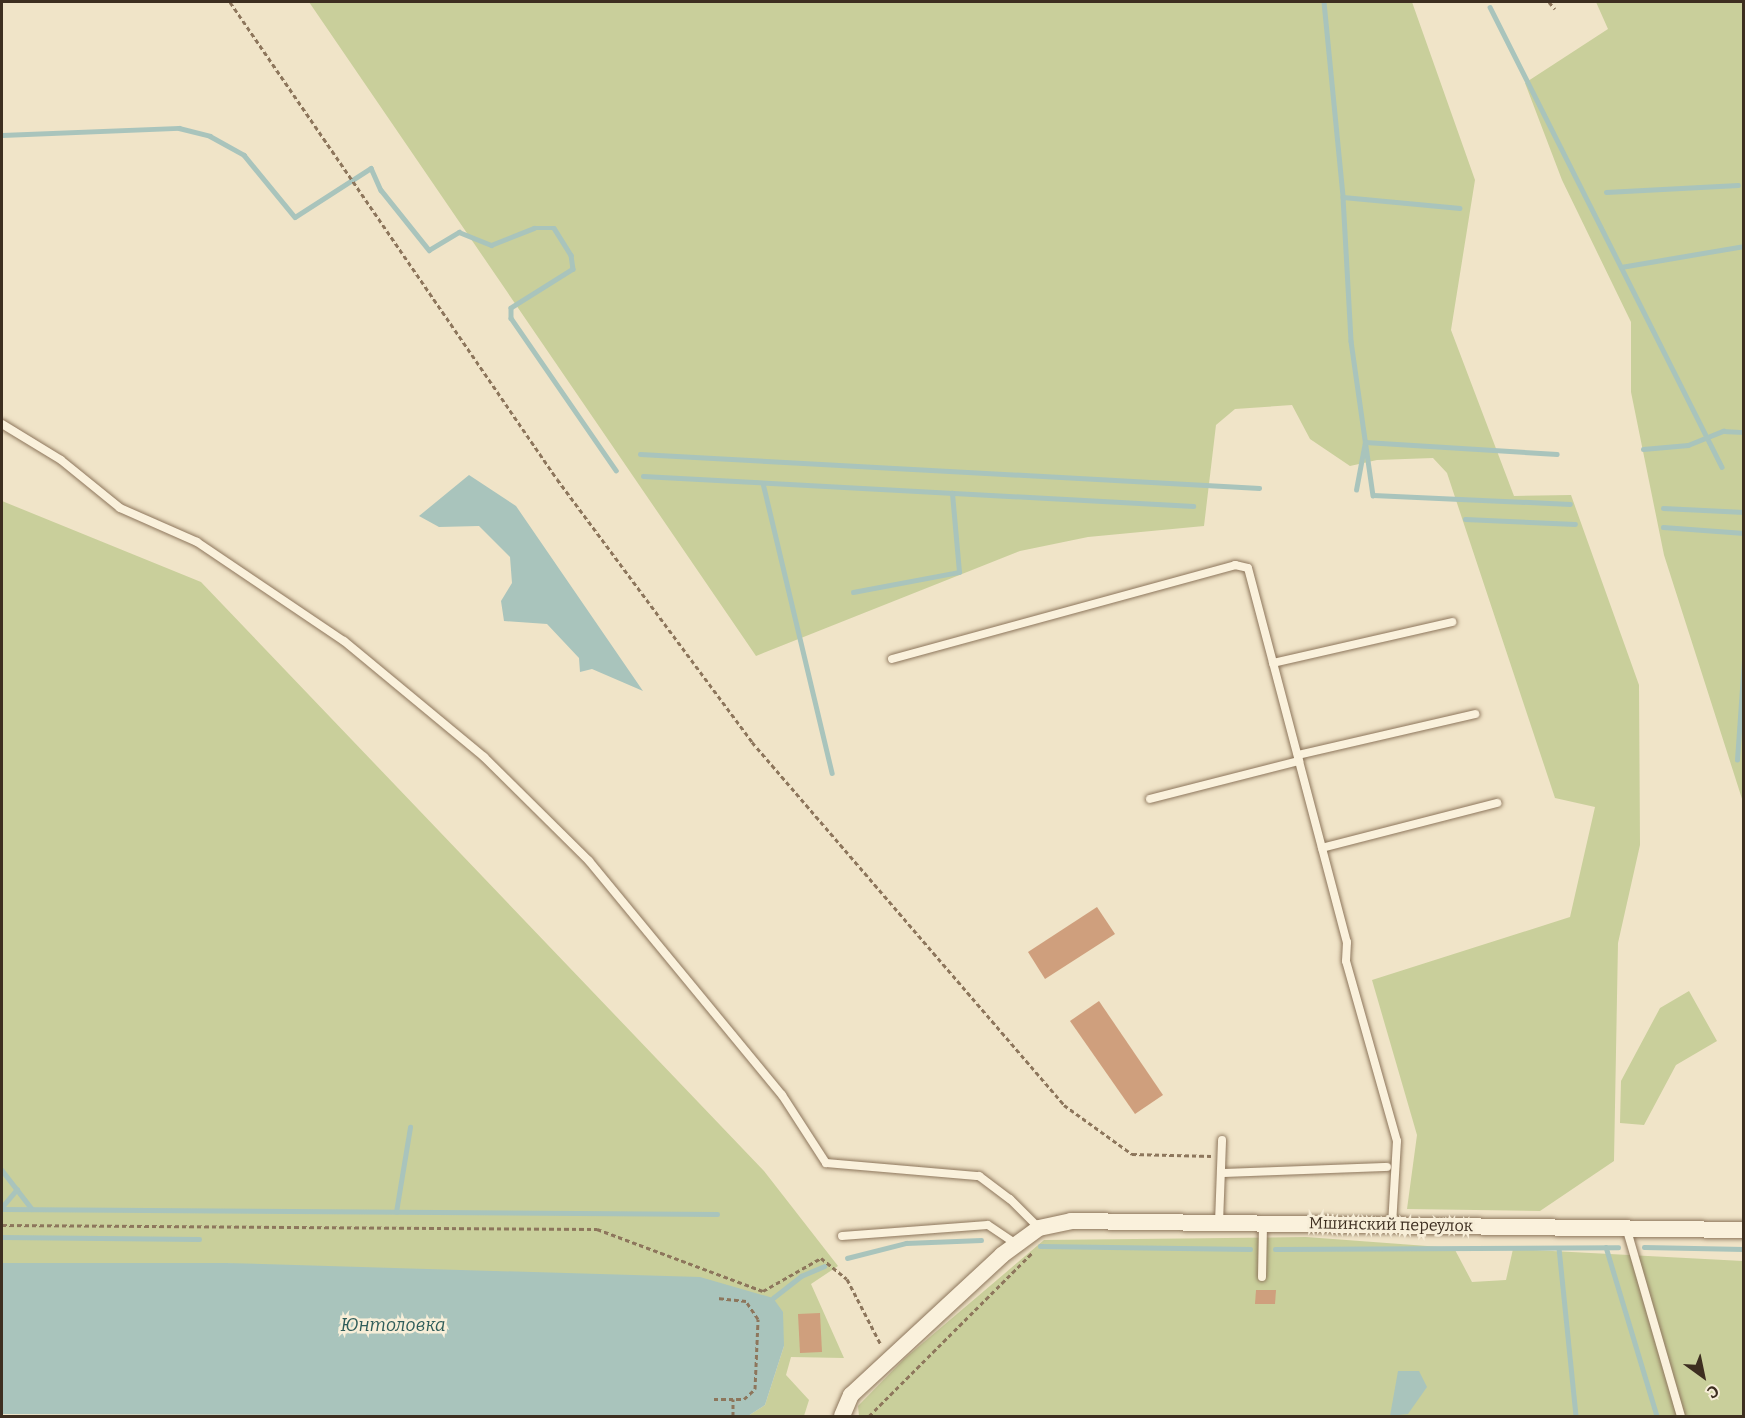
<!DOCTYPE html>
<html>
<head>
<meta charset="utf-8">
<style>
  body { margin:0 }
  #map { position:relative; width:1745px; height:1418px; overflow:hidden; background:#f0e4c8; font-family:Bitter,serif }
  div>[style] { position:absolute }
  [style*='--x'] { left:calc(var(--x)*1px); top:calc(var(--y)*1px); width:calc(var(--w)*1px); rotate:calc(var(--a)*1deg) }
  .green>* { inset:0; background:#c9cf9b }
  .water>* { inset:0; background:#a9c4bc }
  .stream>* { height:4.5px; margin:-2.25px; padding:0 2.25px; transform-origin:2.25px; border-radius:2.25px; background:#a9c4bc }
  .building>* { inset:0; background:#cf9f7d }
  .path>* { height:3px; margin-top:-1.5px; transform-origin:0; background:repeating-linear-gradient(90deg,#8d765c 0 4.5px,transparent 0 7.5px) }
  .roads { filter:drop-shadow(0 0 2px #8d765c) drop-shadow(0 0 2px #8d765c) }
  .service>* { height:8px; margin:-4px; padding:0 4px; transform-origin:4px; border-radius:4px; background:#faf1dc }
  .minor>* { height:16px; margin:-8px; padding:0 8px; transform-origin:8px; border-radius:8px; background:#faf1dc }
  span { translate:-50% -50%; white-space:nowrap; text-align:center; line-height:1.15; -webkit-text-stroke:5px #f7eed8; paint-order:stroke }
  .street-label { font-size:16px; color:#3d2e20 }
  .water-label { font-size:18px; color:#2f5d5a; font-style:italic }
  .frame { position:absolute; inset:0; border:3px solid #3d2e20; pointer-events:none }
  .north { position:absolute; left:1673px; top:1346px; width:60px; height:60px; -webkit-text-stroke:4px #f7eed8; paint-order:stroke; rotate:147deg; font-size:16px; font-weight:700; line-height:24px; text-align:center; color:#3d2e20 }
  .north::after { content:''; display:block; margin:auto; width:21px; height:27px; background:#3d2e20; clip-path:polygon(50% 0,100% 100%,50% 72%,0 100%) }
</style>
</head>
<body>
<div id="map">
  <div class="green">
    <div style="clip-path:polygon(309px 2px,1412px 2px,1475px 180px,1451px 330px,1514px 496px,1571px 495px,1639px 685px,1640px 845px,1618px 943px,1614px 1161px,1540px 1211px,1407px 1209px,1417px 1135px,1372px 980px,1570px 917px,1595px 807px,1555px 798px,1447px 473px,1433px 458px,1377px 460px,1350px 466px,1310px 439px,1292px 405px,1235px 409px,1216px 425px,1204px 526px,1088px 537px,1020px 551px,756px 656px)"></div>
    <div style="clip-path:polygon(1596px 2px,1743px 2px,1743px 802px,1664px 555px,1631px 392px,1631px 322px,1562px 180px,1525px 83px,1608px 29px)"></div>
    <div style="clip-path:polygon(2px 501px,201px 582px,764px 1171px,838px 1266px,811px 1284px,844px 1358px,791px 1357px,786px 1375px,809px 1400px,804px 1416px,748px 1416px,765px 1405px,784px 1346px,227px 1263px,2px 1263px)"></div>
    <div style="clip-path:polygon(1689px 991px,1717px 1041px,1676px 1065px,1644px 1125px,1620px 1123px,1621px 1081px,1660px 1008px)"></div>
    <div style="clip-path:polygon(1306px 1237px,1454px 1248px,1472px 1282px,1506px 1280px,1513px 1249px,1743px 1261px,1743px 1416px,859px 1416px,858px 1406px,904px 1359px,1044px 1240px)"></div>
  </div>
  <div class="water">
    <div style="clip-path:polygon(469px 475px,516px 506px,643px 691px,592px 669px,580px 672px,579px 658px,547px 624px,504px 621px,501px 601px,512px 583px,510px 557px,479px 526px,439px 527px,419px 516px)"></div>
    <div style="clip-path:polygon(2px 1263px,227px 1263px,700px 1277px,773px 1298px,783px 1312px,784px 1346px,765px 1405px,748px 1416px,2px 1414px)"></div>
    <div style="clip-path:polygon(1398px 1371px,1419px 1371px,1427px 1387px,1408px 1414px,1390px 1416px)"></div>
  </div>
  <div class="stream">
    <div style="--x:1324;--y:2;--w:196;--a:84.4"></div>
    <div style="--x:1343;--y:197;--w:144;--a:86.8"></div>
    <div style="--x:1351;--y:341;--w:156;--a:81.9"></div>
    <div style="--x:1373;--y:495;--w:197;--a:2.6"></div>
    <div style="--x:1490;--y:7;--w:515;--a:63.24"></div>
    <div style="--x:2;--y:135;--w:177;--a:-2.3"></div>
    <div style="--x:179;--y:128;--w:32;--a:14"></div>
    <div style="--x:210;--y:136;--w:39;--a:29"></div>
    <div style="--x:244;--y:155;--w:80;--a:50.6"></div>
    <div style="--x:295;--y:217;--w:90;--a:-32.8"></div>
    <div style="--x:371;--y:168;--w:24;--a:66"></div>
    <div style="--x:381;--y:190;--w:77;--a:51.3"></div>
    <div style="--x:429;--y:250;--w:35;--a:-31"></div>
    <div style="--x:459;--y:232;--w:35;--a:22"></div>
    <div style="--x:491;--y:245;--w:46;--a:-21.6"></div>
    <div style="--x:534;--y:228;--w:20;--a:0"></div>
    <div style="--x:554;--y:228;--w:32;--a:58"></div>
    <div style="--x:571;--y:255;--w:14;--a:82"></div>
    <div style="--x:573;--y:269;--w:73;--a:147.8"></div>
    <div style="--x:511;--y:308;--w:10;--a:90"></div>
    <div style="--x:511;--y:318;--w:185;--a:55.4"></div>
    <div style="--x:1606;--y:192;--w:132;--a:-3"></div>
    <div style="--x:1343;--y:197;--w:117;--a:5.4"></div>
    <div style="--x:1621;--y:267;--w:125;--a:-9.7"></div>
    <div style="--x:1643;--y:449;--w:45;--a:-5.1"></div>
    <div style="--x:1688;--y:445;--w:38;--a:-22"></div>
    <div style="--x:1723;--y:431;--w:21;--a:3"></div>
    <div style="--x:640;--y:454;--w:620;--a:3.14"></div>
    <div style="--x:643;--y:476;--w:551;--a:3.12"></div>
    <div style="--x:763;--y:483;--w:298;--a:76.6"></div>
    <div style="--x:1356;--y:490;--w:49;--a:-79.4"></div>
    <div style="--x:1365;--y:442;--w:192;--a:3.6"></div>
    <div style="--x:1663;--y:508;--w:81;--a:2.8"></div>
    <div style="--x:1465;--y:519;--w:110;--a:2.6"></div>
    <div style="--x:1663;--y:527;--w:81;--a:4.2"></div>
    <div style="--x:853;--y:592;--w:108;--a:-10.7"></div>
    <div style="--x:959;--y:572;--w:79;--a:-95.1"></div>
    <div style="--x:1737;--y:760;--w:100;--a:-86"></div>
    <div style="--x:2;--y:1170;--w:49;--a:52.4"></div>
    <div style="--x:2;--y:1207;--w:23;--a:-50"></div>
    <div style="--x:2;--y:1209;--w:715;--a:0.4"></div>
    <div style="--x:396;--y:1212;--w:86;--a:-80.6"></div>
    <div style="--x:2;--y:1237;--w:197;--a:0.6"></div>
    <div style="--x:1040;--y:1246;--w:210;--a:0.8"></div>
    <div style="--x:1606;--y:1247;--w:177;--a:73.2"></div>
    <div style="--x:1644;--y:1247;--w:100;--a:1.1"></div>
    <div style="--x:1559;--y:1248;--w:169;--a:84.2"></div>
    <div style="--x:1275;--y:1249;--w:343;--a:-0.3"></div>
    <div style="--x:847;--y:1258;--w:61;--a:-14.3"></div>
    <div style="--x:906;--y:1243;--w:75;--a:-2.3"></div>
    <div style="--x:773;--y:1298;--w:36;--a:-38"></div>
    <div style="--x:801;--y:1276;--w:25;--a:-23"></div>
  </div>
  <div class="building">
    <div style="clip-path:polygon(1097px 907px,1115px 934px,1045px 979px,1028px 952px)"></div>
    <div style="clip-path:polygon(1099px 1001px,1163px 1095px,1135px 1114px,1070px 1021px)"></div>
    <div style="clip-path:polygon(1256px 1290px,1276px 1290px,1275px 1304px,1255px 1304px)"></div>
    <div style="clip-path:polygon(820px 1313px,822px 1352px,800px 1353px,798px 1314px)"></div>
  </div>
  <div class="path">
    <div style="--x:230;--y:2;--w:578;--a:55.57"></div>
    <div style="--x:557;--y:479;--w:327;--a:53.4"></div>
    <div style="--x:752;--y:742;--w:479;--a:49.3"></div>
    <div style="--x:1064;--y:1105;--w:84;--a:35.8"></div>
    <div style="--x:1132;--y:1154;--w:80;--a:1.4"></div>
    <div style="--x:1549;--y:2;--w:9;--a:49"></div>
    <div style="--x:2;--y:1225;--w:595;--a:0.39"></div>
    <div style="--x:597;--y:1229;--w:177;--a:20.5"></div>
    <div style="--x:763;--y:1291;--w:67;--a:-29.6"></div>
    <div style="--x:821;--y:1258;--w:33;--a:39"></div>
    <div style="--x:847;--y:1279;--w:74;--a:62.7"></div>
    <div style="--x:714;--y:1399;--w:30;--a:0"></div>
    <div style="--x:744;--y:1399;--w:15;--a:-42"></div>
    <div style="--x:755;--y:1389;--w:70;--a:-87.5"></div>
    <div style="--x:758;--y:1319;--w:22;--a:-124"></div>
    <div style="--x:746;--y:1301;--w:29;--a:-174"></div>
    <div style="--x:733;--y:1416;--w:17;--a:-90"></div>
    <div style="--x:869;--y:1416;--w:231;--a:-45"></div>
  </div>
  <div class="roads">
    <div class="service">
      <div style="--x:2;--y:424;--w:69;--a:31.4"></div>
      <div style="--x:61;--y:460;--w:76;--a:39.1"></div>
      <div style="--x:120;--y:508;--w:84;--a:23.8"></div>
      <div style="--x:197;--y:542;--w:177;--a:34"></div>
      <div style="--x:344;--y:641;--w:182;--a:39.6"></div>
      <div style="--x:484;--y:757;--w:148;--a:44.7"></div>
      <div style="--x:589;--y:861;--w:303;--a:50.5"></div>
      <div style="--x:782;--y:1095;--w:81;--a:57.1"></div>
      <div style="--x:826;--y:1163;--w:154;--a:4.9"></div>
      <div style="--x:979;--y:1176;--w:39;--a:37"></div>
      <div style="--x:1010;--y:1199;--w:41;--a:45"></div>
      <div style="--x:892;--y:659;--w:356;--a:-15.3"></div>
      <div style="--x:1235;--y:565;--w:13;--a:13"></div>
      <div style="--x:1248;--y:568;--w:387;--a:75.2"></div>
      <div style="--x:1347;--y:942;--w:19;--a:93"></div>
      <div style="--x:1346;--y:961;--w:187;--a:74.2"></div>
      <div style="--x:1397;--y:1141;--w:84;--a:93.4"></div>
      <div style="--x:1273;--y:663;--w:184;--a:-12.9"></div>
      <div style="--x:1298;--y:755;--w:182;--a:-13"></div>
      <div style="--x:1150;--y:799;--w:154;--a:-14.3"></div>
      <div style="--x:1322;--y:848;--w:181;--a:-14.4"></div>
      <div style="--x:1221;--y:1173;--w:166;--a:-2.1"></div>
      <div style="--x:1219;--y:1223;--w:83;--a:-87.9"></div>
      <div style="--x:1626;--y:1227;--w:197;--a:73.8"></div>
      <div style="--x:842;--y:1236;--w:146;--a:-4.3"></div>
      <div style="--x:988;--y:1225;--w:34;--a:34"></div>
      <div style="--x:1262;--y:1277;--w:54;--a:-88.9"></div>
    </div>
    <div class="minor">
      <div style="--x:842;--y:1416;--w:23;--a:-67"></div>
      <div style="--x:851;--y:1395;--w:206;--a:-42.8"></div>
      <div style="--x:1002;--y:1255;--w:46;--a:-36.1"></div>
      <div style="--x:1039;--y:1228;--w:33;--a:-12"></div>
      <div style="--x:1071;--y:1221;--w:673;--a:0.77"></div>
    </div>
  </div>
  <div class="street-label">
    <span style="left:1391px;top:1225px;rotate:1deg">Мшинский переулок</span>
  </div>
  <div class="water-label">
    <span style="left:393px;top:1325px">Юнтоловка</span>
  </div>
  <div class="frame"></div>
  <div class="north">С</div>
</div>
</body>
</html>
